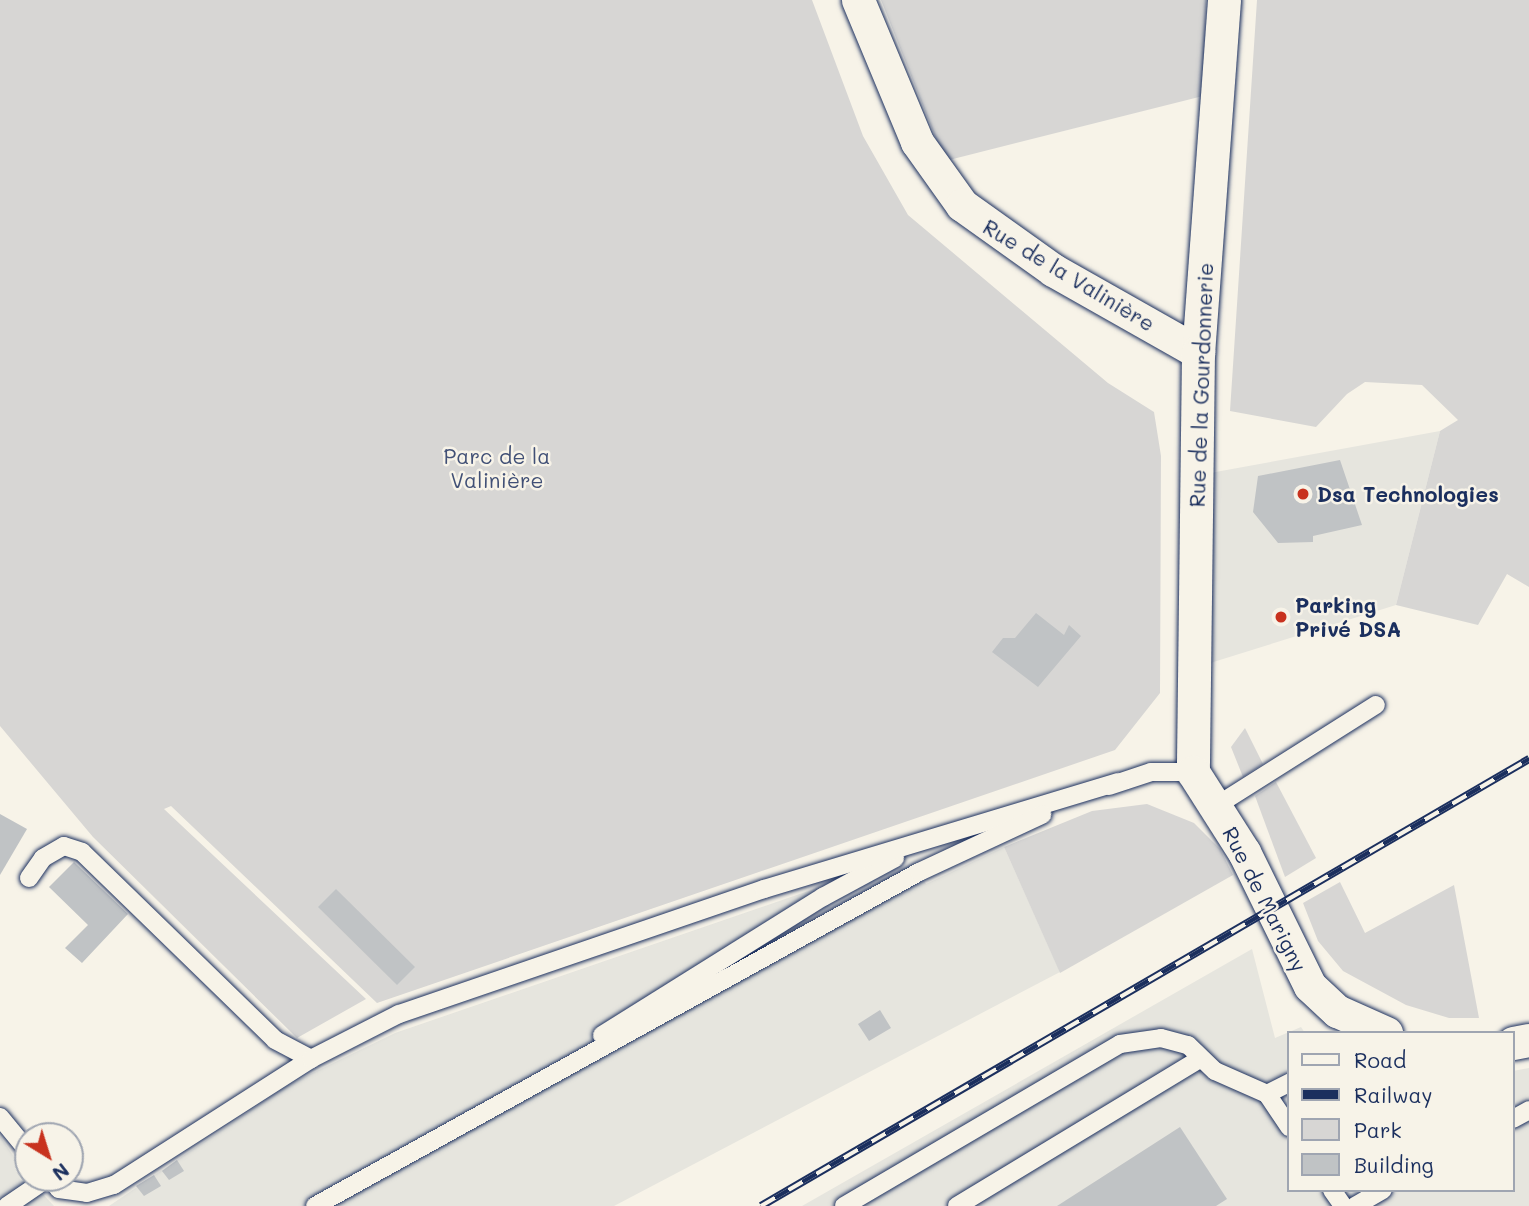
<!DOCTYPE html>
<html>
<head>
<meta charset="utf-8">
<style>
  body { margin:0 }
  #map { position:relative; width:1529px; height:1206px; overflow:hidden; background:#f7f3e8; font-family:Mali,sans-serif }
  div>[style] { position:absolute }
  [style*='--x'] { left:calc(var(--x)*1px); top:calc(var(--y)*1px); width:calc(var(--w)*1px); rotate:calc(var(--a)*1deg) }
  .built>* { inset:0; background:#e6e5de }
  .green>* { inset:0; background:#d7d6d4 }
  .building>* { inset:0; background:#c0c3c5 }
  .roads { filter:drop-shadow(0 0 2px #1b2f5e) drop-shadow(0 0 2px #1b2f5e) }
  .lane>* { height:18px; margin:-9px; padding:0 9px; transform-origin:9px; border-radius:9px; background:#f7f3e8 }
  .street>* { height:33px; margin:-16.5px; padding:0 16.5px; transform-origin:16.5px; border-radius:16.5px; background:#f7f3e8 }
  .rail>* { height:8px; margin-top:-4px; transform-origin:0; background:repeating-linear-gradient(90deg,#f7f3e8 0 16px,#1b2f5e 0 32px); box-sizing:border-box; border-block:2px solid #1b2f5e }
  .dots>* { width:19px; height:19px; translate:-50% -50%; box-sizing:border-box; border:4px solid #f7f3e8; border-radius:50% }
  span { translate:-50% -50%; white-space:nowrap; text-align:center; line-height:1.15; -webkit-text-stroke:5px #f7f3e8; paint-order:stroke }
  .street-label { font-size:21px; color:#1b2f5e }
  .park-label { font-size:21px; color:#415076 }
  .poi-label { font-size:21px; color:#1b2f5e; font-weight:700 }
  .left { translate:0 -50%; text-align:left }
  .legend { position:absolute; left:1287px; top:1031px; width:228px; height:161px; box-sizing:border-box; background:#f7f3e8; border:2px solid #9fa5b1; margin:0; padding:9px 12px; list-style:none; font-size:21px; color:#1b2f5e }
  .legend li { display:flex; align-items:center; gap:14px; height:35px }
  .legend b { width:35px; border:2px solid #9fa5b1 }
  .north { position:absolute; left:14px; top:1122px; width:70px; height:70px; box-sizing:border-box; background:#f7f3e8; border:2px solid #9fa5b1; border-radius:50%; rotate:142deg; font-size:19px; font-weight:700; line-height:28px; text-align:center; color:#1b2f5e }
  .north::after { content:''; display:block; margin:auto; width:24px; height:32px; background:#c8321e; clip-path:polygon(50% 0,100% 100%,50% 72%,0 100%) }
</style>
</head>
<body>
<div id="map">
  <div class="built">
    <div style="clip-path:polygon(1440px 431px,1396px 605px,1207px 664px,1210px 473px)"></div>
    <div style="clip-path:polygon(1004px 847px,1060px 972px,614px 1206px,109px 1206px,288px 1085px,395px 1033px,817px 888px,830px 907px,914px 863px,926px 884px)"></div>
    <div style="clip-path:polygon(1252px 949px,1275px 1038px,1301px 1027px,1305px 1033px,1289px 1033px,1289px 1190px,1513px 1190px,1513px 1071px,1529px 1068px,1529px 1206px,802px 1206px)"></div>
    <div style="clip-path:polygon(0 1136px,28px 1178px,54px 1206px,0 1206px)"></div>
  </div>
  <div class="green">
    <div style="clip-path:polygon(0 0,812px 0,863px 136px,908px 215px,1108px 383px,1154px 412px,1161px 456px,1160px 693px,1115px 750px,377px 1003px,171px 806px,164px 809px,366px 999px,297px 1038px,93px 837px,0 726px)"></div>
    <div style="clip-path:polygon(881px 0,1206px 0,1203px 96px,945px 161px)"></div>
    <div style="clip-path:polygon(1257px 0,1529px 0,1529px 587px,1507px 574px,1478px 625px,1396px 605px,1440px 431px,1458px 420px,1422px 385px,1365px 382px,1347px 394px,1316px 427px,1230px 411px)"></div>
    <div style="clip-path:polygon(1245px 728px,1263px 764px,1243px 777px,1231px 747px)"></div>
    <div style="clip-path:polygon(1276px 782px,1316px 858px,1285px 877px,1255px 796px)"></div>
    <div style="clip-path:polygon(1147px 804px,1194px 823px,1220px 849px,1233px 875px,1060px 973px,1004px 847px,1092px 811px)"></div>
    <div style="clip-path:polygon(1340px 882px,1365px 933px,1454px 885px,1479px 1018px,1449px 1018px,1406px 1005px,1343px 971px,1318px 941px,1303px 903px)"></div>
  </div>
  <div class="building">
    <div style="clip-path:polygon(1340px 460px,1362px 525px,1313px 536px,1313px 542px,1278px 543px,1253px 512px,1258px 476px)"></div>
    <div style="clip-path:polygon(1036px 613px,1064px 635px,1069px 625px,1081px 636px,1038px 687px,992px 652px,1003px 638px,1015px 638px)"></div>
    <div style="clip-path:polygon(0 814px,27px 829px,0 875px)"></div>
    <div style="clip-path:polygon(74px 862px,128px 914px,82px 963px,65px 948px,88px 925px,49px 887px)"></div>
    <div style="clip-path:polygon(336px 889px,415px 967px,397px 985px,318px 907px)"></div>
    <div style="clip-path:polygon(880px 1010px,891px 1028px,869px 1041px,858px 1024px)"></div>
    <div style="clip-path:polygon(1180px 1127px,1227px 1199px,1216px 1206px,1057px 1206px)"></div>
    <div style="clip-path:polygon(177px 1160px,184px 1171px,169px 1180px,162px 1171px)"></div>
    <div style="clip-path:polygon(154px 1175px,161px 1186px,144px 1196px,136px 1186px)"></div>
  </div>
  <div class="roads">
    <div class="lane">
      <div style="--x:1109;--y:786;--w:44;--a:-18.4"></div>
      <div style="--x:1151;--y:772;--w:42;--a:0"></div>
      <div style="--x:1216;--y:806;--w:189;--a:-32.3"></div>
      <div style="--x:29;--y:878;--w:24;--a:-55"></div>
      <div style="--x:43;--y:858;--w:24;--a:-30"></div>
      <div style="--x:64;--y:846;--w:19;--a:18"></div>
      <div style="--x:82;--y:852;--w:269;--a:44.2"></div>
      <div style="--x:275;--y:1040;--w:41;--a:27.8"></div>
      <div style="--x:602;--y:1035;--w:261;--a:-32"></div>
      <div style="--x:823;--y:897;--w:82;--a:-28.4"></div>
      <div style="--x:1267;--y:1094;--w:40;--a:56"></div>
      <div style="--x:0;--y:1117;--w:44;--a:50.5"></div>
      <div style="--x:1513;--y:1119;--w:18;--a:-29"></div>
      <div style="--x:50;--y:1178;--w:14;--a:51"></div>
      <div style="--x:59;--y:1189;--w:28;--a:8"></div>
      <div style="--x:87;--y:1193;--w:28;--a:-17"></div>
      <div style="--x:114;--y:1185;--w:234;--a:-32.6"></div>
      <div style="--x:311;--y:1059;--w:99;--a:-27.1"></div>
      <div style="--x:399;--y:1014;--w:386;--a:-18.9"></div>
      <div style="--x:764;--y:889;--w:370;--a:-16.8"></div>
      <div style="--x:1332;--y:1190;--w:19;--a:55"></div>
      <div style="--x:7;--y:1206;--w:50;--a:-34.3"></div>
      <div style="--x:315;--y:1206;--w:690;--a:-28.94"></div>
      <div style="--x:919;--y:872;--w:136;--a:-24.9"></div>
      <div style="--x:844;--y:1206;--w:320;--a:-30.4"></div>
      <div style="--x:1120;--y:1044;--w:41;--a:-8.3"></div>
      <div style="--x:1161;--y:1038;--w:28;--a:15"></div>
      <div style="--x:1188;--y:1045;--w:37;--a:44"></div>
      <div style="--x:1215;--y:1071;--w:57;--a:23.9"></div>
      <div style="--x:1267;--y:1094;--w:25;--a:-27"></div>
      <div style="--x:957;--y:1206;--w:285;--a:-31.2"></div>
      <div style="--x:1355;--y:1206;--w:32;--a:-30"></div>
    </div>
    <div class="street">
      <div style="--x:858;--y:0;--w:154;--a:67.4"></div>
      <div style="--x:917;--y:142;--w:77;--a:54.5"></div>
      <div style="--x:962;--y:205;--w:112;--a:35.5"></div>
      <div style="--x:1053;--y:270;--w:167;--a:29.5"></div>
      <div style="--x:1224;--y:0;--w:353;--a:94.2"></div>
      <div style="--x:1198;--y:352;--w:420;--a:90.7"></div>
      <div style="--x:1193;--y:772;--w:95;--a:57.5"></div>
      <div style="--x:1244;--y:852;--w:149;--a:63.8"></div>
      <div style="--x:1310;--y:986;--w:37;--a:43"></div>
      <div style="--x:1337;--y:1011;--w:54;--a:24.2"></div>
      <div style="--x:1513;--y:1043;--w:16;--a:-11"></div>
    </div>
  </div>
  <div class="rail">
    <div style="--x:761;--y:1206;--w:889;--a:-30.2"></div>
  </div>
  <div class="dots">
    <div style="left:1303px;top:494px;background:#c8321e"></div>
    <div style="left:1281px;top:617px;background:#c8321e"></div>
  </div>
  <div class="street-label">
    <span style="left:1069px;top:275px;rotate:31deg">Rue de la Valinière</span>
    <span style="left:1201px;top:385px;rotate:-88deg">Rue de la Gourdonnerie</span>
    <span style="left:1265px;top:899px;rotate:63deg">Rue de Marigny</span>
  </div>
  <div class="park-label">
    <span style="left:497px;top:468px">Parc de la<br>Valinière</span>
  </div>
  <div class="poi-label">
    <span class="left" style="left:1317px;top:494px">Dsa Technologies</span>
    <span class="left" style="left:1295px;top:617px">Parking<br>Privé DSA</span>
  </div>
  <ul class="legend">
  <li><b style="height:9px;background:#f7f3e8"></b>Road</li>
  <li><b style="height:9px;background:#1b2f5e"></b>Railway</li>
  <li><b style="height:19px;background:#d7d6d4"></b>Park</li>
  <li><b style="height:19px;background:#c0c3c5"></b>Building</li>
  </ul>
  <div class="north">N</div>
</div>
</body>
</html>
